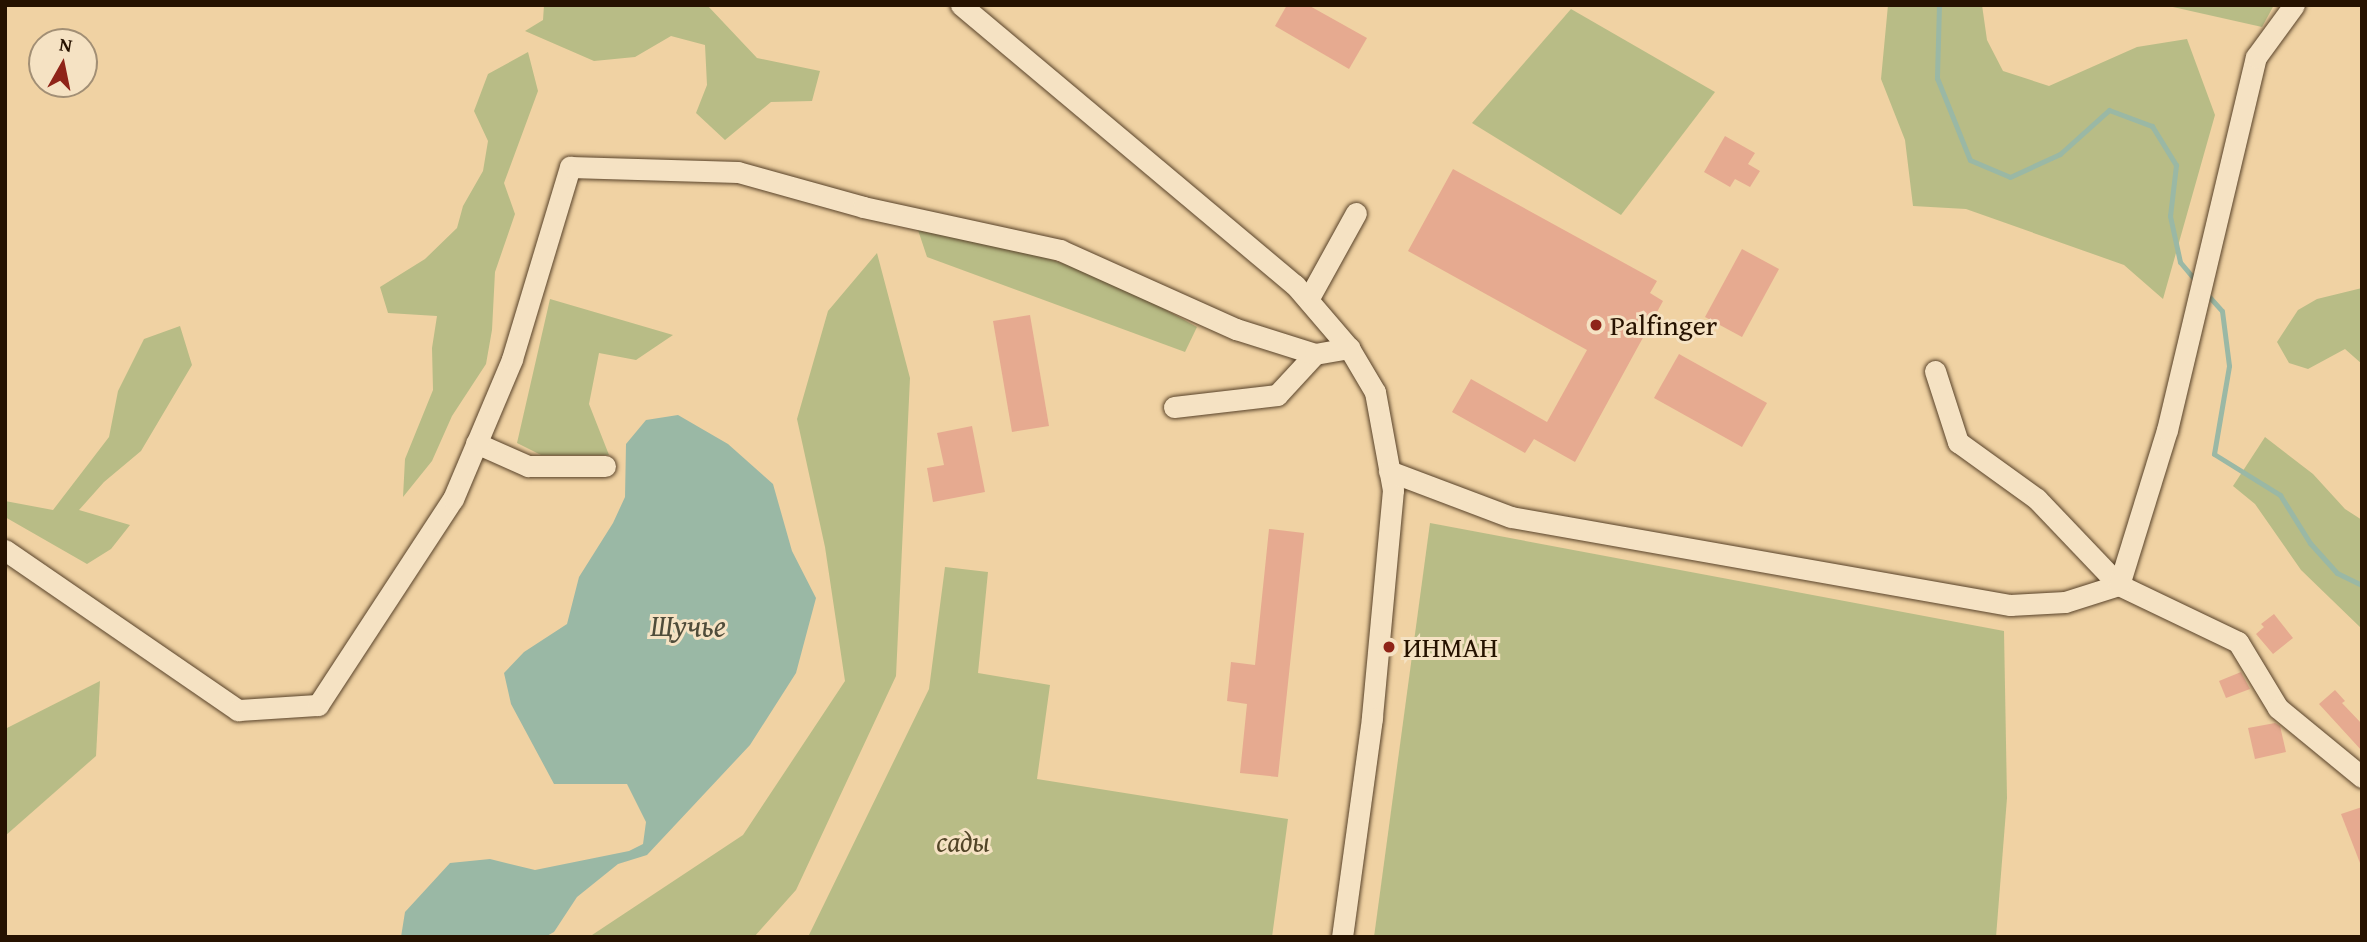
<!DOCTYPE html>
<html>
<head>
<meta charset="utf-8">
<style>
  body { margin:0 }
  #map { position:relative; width:2367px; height:942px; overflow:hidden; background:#f0d2a3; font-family:"Gentium Book Plus",serif }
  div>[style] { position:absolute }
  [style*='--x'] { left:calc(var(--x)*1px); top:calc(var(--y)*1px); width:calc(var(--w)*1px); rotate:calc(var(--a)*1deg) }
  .green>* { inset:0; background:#b8bc86 }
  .water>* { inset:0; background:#9ab8a5 }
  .stream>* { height:5px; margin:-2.5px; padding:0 2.5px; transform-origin:2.5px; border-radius:2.5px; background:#9ab8a5 }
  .building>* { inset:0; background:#e6aa90 }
  .roads { filter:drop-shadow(0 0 2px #584229) drop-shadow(0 0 2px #584229) }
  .minor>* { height:21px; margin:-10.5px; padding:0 10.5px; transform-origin:10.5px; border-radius:10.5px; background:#f5e2c3 }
  .dots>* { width:19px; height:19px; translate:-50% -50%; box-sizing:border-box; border:4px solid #f5e2c3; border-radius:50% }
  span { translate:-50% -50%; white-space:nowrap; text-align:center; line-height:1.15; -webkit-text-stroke:6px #f5e2c3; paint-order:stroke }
  .poi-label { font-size:28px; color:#261200 }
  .left { translate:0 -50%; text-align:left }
  .park-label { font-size:28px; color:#524528; font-style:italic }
  .water-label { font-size:30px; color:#4f4c3a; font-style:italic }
  .frame { position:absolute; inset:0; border:7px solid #261200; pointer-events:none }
  .north { position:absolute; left:28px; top:28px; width:70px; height:70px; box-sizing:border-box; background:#f5e2c3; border:2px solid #a28f75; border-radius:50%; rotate:9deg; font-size:19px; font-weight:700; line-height:28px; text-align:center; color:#261200 }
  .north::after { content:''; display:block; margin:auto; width:24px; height:32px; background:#8f2418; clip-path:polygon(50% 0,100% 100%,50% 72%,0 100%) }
</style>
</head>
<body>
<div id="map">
  <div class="green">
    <div style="clip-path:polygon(544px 5px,707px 5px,757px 58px,820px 71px,812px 101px,771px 102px,725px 140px,696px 113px,707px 85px,705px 45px,671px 36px,635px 57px,594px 61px,525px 31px,543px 20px)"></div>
    <div style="clip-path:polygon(1888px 5px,1982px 5px,1987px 40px,2003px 71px,2049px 86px,2137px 47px,2187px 39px,2215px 115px,2163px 299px,2124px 265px,1966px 209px,1913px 206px,1905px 140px,1881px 79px)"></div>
    <div style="clip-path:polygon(2164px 5px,2274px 5px,2262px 27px)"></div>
    <div style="clip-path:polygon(1571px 9px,1715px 92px,1621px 215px,1472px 123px)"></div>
    <div style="clip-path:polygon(528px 52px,538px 91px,504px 183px,515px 214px,495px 272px,492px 330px,486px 364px,452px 416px,432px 461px,403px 497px,405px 459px,433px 390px,432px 348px,437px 316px,388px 313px,380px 287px,425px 259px,457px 228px,463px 206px,483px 171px,488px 141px,474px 111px,488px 74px)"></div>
    <div style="clip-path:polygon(918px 230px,1027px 252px,1106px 277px,1197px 327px,1185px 352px,927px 257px)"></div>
    <div style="clip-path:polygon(877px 253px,910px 378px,896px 676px,796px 890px,754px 937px,589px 937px,743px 835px,845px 681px,825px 547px,797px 419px,828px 311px)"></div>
    <div style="clip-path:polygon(2362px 288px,2362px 364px,2345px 349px,2308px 369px,2289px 363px,2277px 342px,2298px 310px,2317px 299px)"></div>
    <div style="clip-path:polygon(550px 299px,673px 335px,636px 360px,599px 353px,589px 404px,609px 455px,541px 455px,517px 443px)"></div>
    <div style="clip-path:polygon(180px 326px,192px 365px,141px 451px,104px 482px,79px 510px,130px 525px,111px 549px,87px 564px,5px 517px,5px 501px,53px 510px,109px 437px,118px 391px,144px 339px)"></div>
    <div style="clip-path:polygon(2265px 437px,2313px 474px,2345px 509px,2362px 520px,2362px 629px,2301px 570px,2255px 504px,2233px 486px)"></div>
    <div style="clip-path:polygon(1430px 523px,2004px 631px,2007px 798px,1996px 937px,1374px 937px)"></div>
    <div style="clip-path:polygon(945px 567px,988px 572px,978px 673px,1050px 685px,1037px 779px,1288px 819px,1272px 937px,808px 937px,929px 689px)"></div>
    <div style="clip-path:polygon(100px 681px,96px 756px,5px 836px,5px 729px)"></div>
  </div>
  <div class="water">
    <div style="clip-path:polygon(678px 415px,728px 444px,773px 484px,792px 551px,816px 598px,796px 673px,750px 745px,647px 855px,618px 864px,577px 897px,554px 932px,545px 937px,401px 937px,405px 912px,450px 863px,490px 859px,535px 870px,629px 851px,643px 844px,646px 822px,627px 784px,554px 784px,511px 704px,504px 673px,524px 652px,567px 624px,579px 577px,613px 523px,625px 497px,626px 444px,646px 420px)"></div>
  </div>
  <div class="stream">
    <div style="--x:1939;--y:5;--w:73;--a:91.6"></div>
    <div style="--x:1937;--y:78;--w:88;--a:68.1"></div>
    <div style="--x:1970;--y:160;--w:43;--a:23"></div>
    <div style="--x:2010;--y:177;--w:55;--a:-24.7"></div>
    <div style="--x:2060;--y:154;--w:66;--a:-41.9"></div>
    <div style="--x:2109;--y:110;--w:46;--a:20.4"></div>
    <div style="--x:2152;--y:126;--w:46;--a:58.4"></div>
    <div style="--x:2176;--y:165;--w:51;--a:96.7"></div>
    <div style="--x:2170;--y:216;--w:47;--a:77.7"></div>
    <div style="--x:2180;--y:262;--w:26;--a:50"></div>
    <div style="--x:2205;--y:292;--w:25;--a:48"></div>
    <div style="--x:2222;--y:311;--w:55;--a:82.7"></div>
    <div style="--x:2229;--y:366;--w:89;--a:99.7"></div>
    <div style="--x:2214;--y:454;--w:78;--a:31.8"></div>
    <div style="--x:2280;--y:495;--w:57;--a:58"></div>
    <div style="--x:2310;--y:543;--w:40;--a:48"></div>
    <div style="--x:2337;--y:573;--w:28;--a:26"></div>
  </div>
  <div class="building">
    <div style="clip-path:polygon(1287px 5px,1308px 5px,1367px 38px,1349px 69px,1275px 26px)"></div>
    <div style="clip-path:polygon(1725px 136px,1755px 153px,1748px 164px,1760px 171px,1750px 187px,1735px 179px,1730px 187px,1704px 172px)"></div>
    <div style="clip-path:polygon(1453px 169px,1657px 281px,1650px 293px,1663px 301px,1575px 462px,1534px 439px,1525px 453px,1452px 412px,1471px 379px,1547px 422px,1587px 350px,1408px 251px)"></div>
    <div style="clip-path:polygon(1742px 249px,1779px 269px,1742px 337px,1705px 317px)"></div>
    <div style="clip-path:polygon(1030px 315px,1049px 426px,1012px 432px,993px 321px)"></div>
    <div style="clip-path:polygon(1679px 354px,1767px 403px,1742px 447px,1654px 398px)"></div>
    <div style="clip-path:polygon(972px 426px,985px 492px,933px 502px,927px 468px,944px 465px,937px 433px)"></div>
    <div style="clip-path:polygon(1269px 529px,1304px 533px,1278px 777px,1240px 773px,1247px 704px,1227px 701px,1231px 662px,1255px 665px)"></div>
    <div style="clip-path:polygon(2274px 614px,2293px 638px,2273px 654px,2256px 634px,2264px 627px,2261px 624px)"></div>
    <div style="clip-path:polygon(2241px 672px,2250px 689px,2226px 698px,2219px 681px)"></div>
    <div style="clip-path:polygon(2335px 690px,2345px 701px,2342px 703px,2362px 724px,2362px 751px,2319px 704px)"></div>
    <div style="clip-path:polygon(2275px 723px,2280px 726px,2286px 752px,2255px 759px,2248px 728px)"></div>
    <div style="clip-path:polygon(2362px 807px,2362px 862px,2360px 863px,2341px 814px)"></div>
  </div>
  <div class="roads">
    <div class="minor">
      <div style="--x:961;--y:5;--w:436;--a:40"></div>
      <div style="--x:1295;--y:285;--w:83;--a:49.4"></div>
      <div style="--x:1349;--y:348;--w:51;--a:59.4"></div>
      <div style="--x:1375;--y:392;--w:100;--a:79.6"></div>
      <div style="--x:1393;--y:490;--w:229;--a:95.3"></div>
      <div style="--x:1372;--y:718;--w:221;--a:97.8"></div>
      <div style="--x:1309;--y:298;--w:97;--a:-61.1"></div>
      <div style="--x:1935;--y:371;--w:75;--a:72.1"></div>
      <div style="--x:1958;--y:442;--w:97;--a:35.8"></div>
      <div style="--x:2037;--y:499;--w:119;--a:46.4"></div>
      <div style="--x:2119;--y:585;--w:132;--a:25.6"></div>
      <div style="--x:2238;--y:642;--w:77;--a:58.8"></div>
      <div style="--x:2278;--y:708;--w:109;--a:39.4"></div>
      <div style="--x:1174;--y:407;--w:104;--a:-6.6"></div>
      <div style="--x:1277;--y:395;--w:56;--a:-47.2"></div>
      <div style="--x:476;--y:443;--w:57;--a:23.9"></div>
      <div style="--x:528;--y:466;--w:77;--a:0"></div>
      <div style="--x:1389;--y:471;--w:130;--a:20.7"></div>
      <div style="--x:1511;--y:517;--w:507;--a:10"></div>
      <div style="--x:2010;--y:605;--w:55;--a:-3.1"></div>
      <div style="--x:2065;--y:602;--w:57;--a:-17.5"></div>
      <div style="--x:2119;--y:585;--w:162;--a:-72.8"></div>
      <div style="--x:2167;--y:430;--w:383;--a:-76.6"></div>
      <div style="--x:2256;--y:57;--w:64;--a:-53.8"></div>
      <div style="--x:5;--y:550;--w:283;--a:34.5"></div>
      <div style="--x:238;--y:710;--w:80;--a:-3.6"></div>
      <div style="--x:318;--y:705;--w:246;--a:-56.8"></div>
      <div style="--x:453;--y:499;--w:152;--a:-67.1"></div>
      <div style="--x:512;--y:359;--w:201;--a:-73.2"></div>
      <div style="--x:570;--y:167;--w:168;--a:1.7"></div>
      <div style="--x:738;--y:172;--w:130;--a:15.6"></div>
      <div style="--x:863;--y:207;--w:202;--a:12.3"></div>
      <div style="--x:1060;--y:250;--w:193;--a:24.2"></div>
      <div style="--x:1236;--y:329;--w:83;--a:17.6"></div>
      <div style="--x:1315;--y:354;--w:35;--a:-10"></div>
    </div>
  </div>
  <div class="dots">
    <div style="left:1596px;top:325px;background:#8f2418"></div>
    <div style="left:1389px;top:647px;background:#8f2418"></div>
  </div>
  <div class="poi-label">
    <span class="left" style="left:1610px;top:325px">Palfinger</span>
    <span class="left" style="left:1403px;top:647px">ИНМАН</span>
  </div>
  <div class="park-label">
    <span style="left:963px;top:841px">сады</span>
  </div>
  <div class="water-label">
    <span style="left:688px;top:625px">Щучье</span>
  </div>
  <div class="frame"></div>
  <div class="north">N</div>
</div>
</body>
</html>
